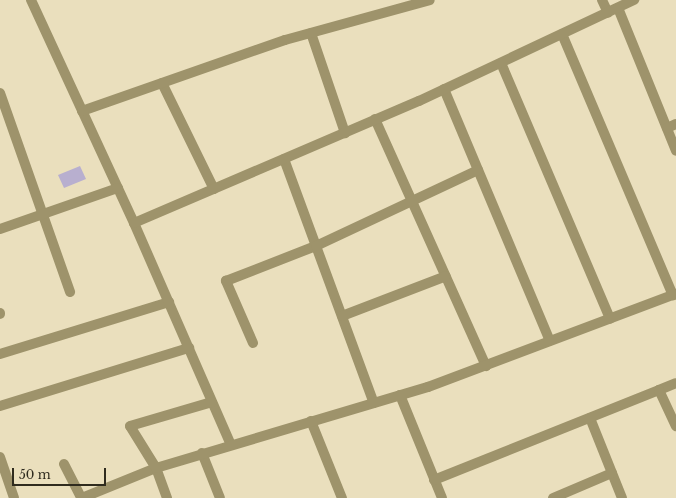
<!DOCTYPE html>
<html>
<head>
<meta charset="utf-8">
<style>
  body { margin:0 }
  #map { position:relative; width:676px; height:498px; overflow:hidden; background:#eadfbd; font-family:"Libre Baskerville",serif }
  div>[style] { position:absolute }
  [style*='--x'] { left:calc(var(--x)*1px); top:calc(var(--y)*1px); width:calc(var(--w)*1px); rotate:calc(var(--a)*1deg) }
  .building>* { inset:0; background:#b8afcf }
  .minor>* { height:10px; margin:-5px; padding:0 5px; transform-origin:5px; border-radius:5px; background:#9e936b }
  span { translate:-50% -50%; white-space:nowrap; text-align:center; line-height:1.15; -webkit-text-stroke:4px #eadfbd; paint-order:stroke }
  .scale { position:absolute; left:12px; top:468px; width:94px; height:18px; box-sizing:border-box; border:2px solid #2f2b1e; border-top:0; padding-left:5px; font-size:12px; line-height:14px; white-space:nowrap; color:#2f2b1e; -webkit-text-stroke:3px #eadfbd; paint-order:stroke }
</style>
</head>
<body>
<div id="map">
  <div class="building">
    <div style="clip-path:polygon(80px 166px,86px 179px,64px 188px,58px 175px)"></div>
  </div>
  <div class="minor">
    <div style="--x:31;--y:0;--w:246;--a:65.2"></div>
    <div style="--x:602;--y:0;--w:14;--a:65"></div>
    <div style="--x:618;--y:8;--w:154;--a:67.9"></div>
    <div style="--x:311;--y:33;--w:106;--a:71.2"></div>
    <div style="--x:562;--y:34;--w:284;--a:67"></div>
    <div style="--x:501;--y:63;--w:278;--a:66.9"></div>
    <div style="--x:162;--y:83;--w:118;--a:63.9"></div>
    <div style="--x:444;--y:89;--w:273;--a:67.2"></div>
    <div style="--x:0;--y:93;--w:211;--a:70.6"></div>
    <div style="--x:82;--y:111;--w:215;--a:-19.3"></div>
    <div style="--x:285;--y:40;--w:150;--a:-15.4"></div>
    <div style="--x:375;--y:119;--w:271;--a:65.8"></div>
    <div style="--x:667;--y:128;--w:10;--a:-24"></div>
    <div style="--x:284;--y:159;--w:260;--a:69.8"></div>
    <div style="--x:0;--y:229;--w:125;--a:-19.2"></div>
    <div style="--x:0;--y:313;--w:1;--a:90"></div>
    <div style="--x:342;--y:316;--w:111;--a:-21"></div>
    <div style="--x:253;--y:343;--w:68;--a:-113.5"></div>
    <div style="--x:226;--y:281;--w:97;--a:-21.3"></div>
    <div style="--x:316;--y:246;--w:179;--a:-25.1"></div>
    <div style="--x:0;--y:354;--w:177;--a:-17.1"></div>
    <div style="--x:659;--y:390;--w:18;--a:-22"></div>
    <div style="--x:400;--y:395;--w:111;--a:67.8"></div>
    <div style="--x:0;--y:406;--w:198;--a:-17.1"></div>
    <div style="--x:590;--y:418;--w:86;--a:68.2"></div>
    <div style="--x:311;--y:421;--w:83;--a:68.1"></div>
    <div style="--x:231;--y:445;--w:242;--a:-113.6"></div>
    <div style="--x:134;--y:223;--w:310;--a:-23.2"></div>
    <div style="--x:419;--y:101;--w:238;--a:-25.2"></div>
    <div style="--x:202;--y:453;--w:48;--a:68.2"></div>
    <div style="--x:0;--y:457;--w:43;--a:71.1"></div>
    <div style="--x:64;--y:464;--w:38;--a:63"></div>
    <div style="--x:434;--y:480;--w:242;--a:-21.8"></div>
    <div style="--x:659;--y:390;--w:40;--a:65"></div>
    <div style="--x:82;--y:498;--w:80;--a:-22.1"></div>
    <div style="--x:156;--y:468;--w:284;--a:-16.6"></div>
    <div style="--x:428;--y:387;--w:265;--a:-20.6"></div>
    <div style="--x:167;--y:498;--w:32;--a:-110"></div>
    <div style="--x:156;--y:468;--w:49;--a:-121.8"></div>
    <div style="--x:130;--y:426;--w:85;--a:-16.3"></div>
    <div style="--x:553;--y:498;--w:64;--a:-23"></div>
  </div>
  <div class="scale">50 m</div>
</div>
</body>
</html>
